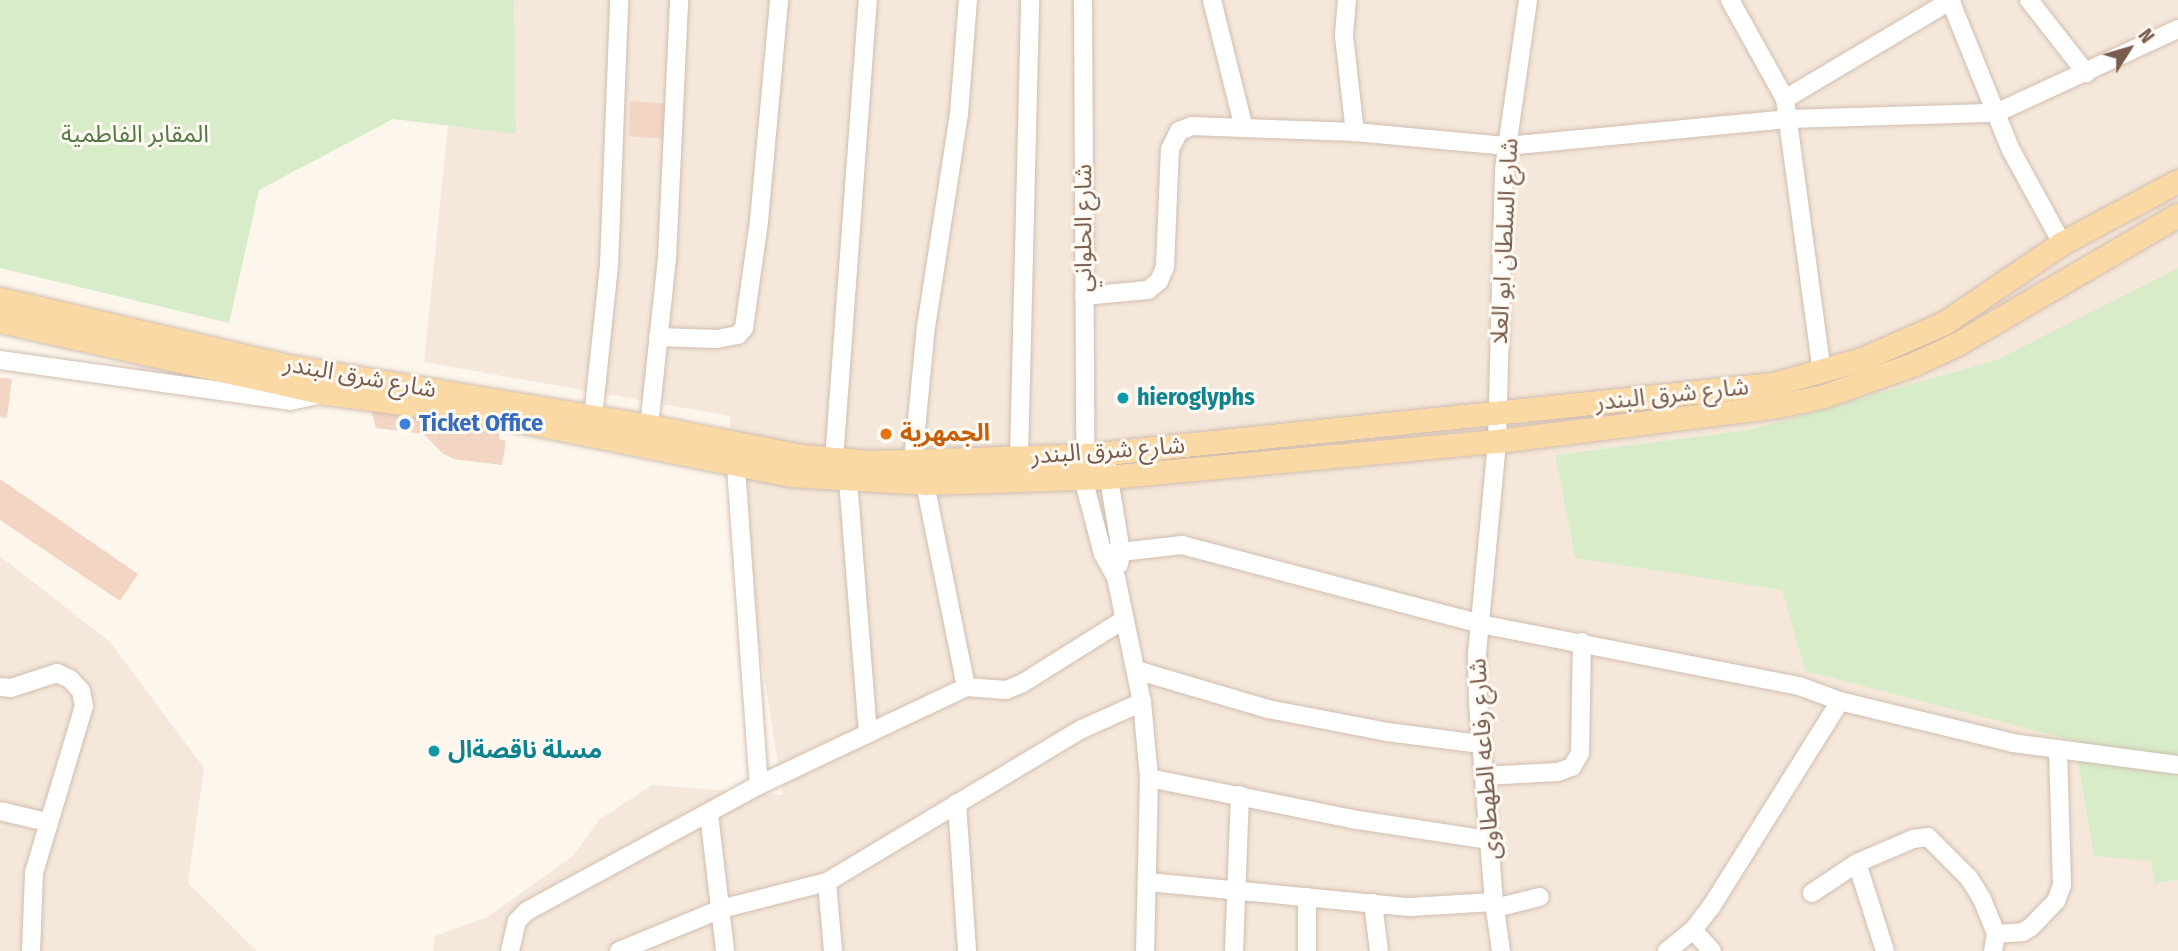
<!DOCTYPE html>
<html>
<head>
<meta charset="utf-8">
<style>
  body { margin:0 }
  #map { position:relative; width:2178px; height:951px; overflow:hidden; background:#fdf6ec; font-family:"Fira Sans Condensed","Noto Sans Arabic",sans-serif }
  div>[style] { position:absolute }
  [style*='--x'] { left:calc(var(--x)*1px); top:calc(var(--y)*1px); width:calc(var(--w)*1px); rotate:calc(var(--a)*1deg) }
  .residential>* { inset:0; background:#f5e8da }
  .green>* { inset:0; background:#d8ecc9 }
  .building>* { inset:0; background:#f3d5c3 }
  .roads { filter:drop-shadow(0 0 2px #d1beb0) drop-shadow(0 0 2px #d1beb0) }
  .minor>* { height:18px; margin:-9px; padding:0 9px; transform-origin:9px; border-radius:9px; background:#fff }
  .major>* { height:23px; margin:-11.5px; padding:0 11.5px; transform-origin:11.5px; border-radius:11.5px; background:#fbd9a5 }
  .dots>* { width:19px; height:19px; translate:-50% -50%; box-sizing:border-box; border:4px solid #fffaf3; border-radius:50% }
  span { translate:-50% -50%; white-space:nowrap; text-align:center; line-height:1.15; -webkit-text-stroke:6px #fffaf3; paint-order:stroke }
  .park-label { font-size:24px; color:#537a41 }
  .street-label { font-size:24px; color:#7a5c4d }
  .culture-label { font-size:24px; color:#0d838f; font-weight:700 }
  .left { translate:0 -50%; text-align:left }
  .shop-label { font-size:24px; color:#366cbe; font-weight:700 }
  .food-label { font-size:24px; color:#c56008; font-weight:700 }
  .north { position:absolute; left:2094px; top:14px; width:70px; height:70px; -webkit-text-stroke:5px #fffaf3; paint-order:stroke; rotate:53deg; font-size:19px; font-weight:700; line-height:28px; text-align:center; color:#7a5c4d }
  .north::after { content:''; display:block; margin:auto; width:24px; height:32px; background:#7a5c4d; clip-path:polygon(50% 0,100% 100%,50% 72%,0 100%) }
</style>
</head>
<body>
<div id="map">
  <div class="residential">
    <div style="clip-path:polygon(514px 0,2178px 0,2178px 268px,1996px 360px,1748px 430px,1555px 455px,1575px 558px,1783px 590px,1805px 671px,2074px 741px,2094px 855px,2152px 861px,2155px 883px,2178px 880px,2178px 951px,433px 951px,435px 936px,487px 917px,572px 857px,599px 820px,652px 785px,783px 795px,734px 487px,730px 416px,424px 362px,448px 126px,516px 133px)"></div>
    <div style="clip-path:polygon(0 556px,110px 642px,204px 768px,188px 883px,257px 951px,0 951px)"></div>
  </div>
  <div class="green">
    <div style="clip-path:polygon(0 0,514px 0,516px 134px,393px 119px,259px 190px,229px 323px,0 268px)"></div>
    <div style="clip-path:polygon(2178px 268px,2178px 880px,2155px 883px,2151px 861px,2094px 856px,2074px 741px,1805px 671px,1782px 590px,1575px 558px,1555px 455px,1748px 430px,1996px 360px)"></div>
  </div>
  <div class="building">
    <div style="clip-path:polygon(630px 101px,669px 104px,665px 139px,629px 136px)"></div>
    <div style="clip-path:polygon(0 378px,12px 379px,7px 418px,0 417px)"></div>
    <div style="clip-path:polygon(371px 409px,500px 431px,499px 439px,506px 441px,502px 465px,454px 459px,442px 453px,424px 434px,376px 428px)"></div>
    <div style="clip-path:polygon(0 479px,138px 574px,120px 601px,0 520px)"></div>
  </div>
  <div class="roads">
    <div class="minor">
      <div style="--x:1083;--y:0;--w:456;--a:89.7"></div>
      <div style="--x:1212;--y:0;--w:132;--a:76"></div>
      <div style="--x:1244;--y:128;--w:111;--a:2.1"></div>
      <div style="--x:1355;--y:132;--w:153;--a:5.3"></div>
      <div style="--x:1507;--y:146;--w:283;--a:-5.5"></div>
      <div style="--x:1789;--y:119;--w:207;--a:-1.7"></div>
      <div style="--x:1996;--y:113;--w:200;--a:-24.8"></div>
      <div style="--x:1347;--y:0;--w:36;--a:95"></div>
      <div style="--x:1344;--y:36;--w:97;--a:83.5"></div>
      <div style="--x:1730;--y:0;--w:113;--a:60.9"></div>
      <div style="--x:1785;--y:99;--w:275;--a:82.3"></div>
      <div style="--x:1950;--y:0;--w:162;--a:67.9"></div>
      <div style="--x:2011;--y:150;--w:106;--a:61.3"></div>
      <div style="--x:2029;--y:0;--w:93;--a:52"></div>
      <div style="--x:1785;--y:99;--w:194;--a:-30.7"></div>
      <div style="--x:1084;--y:296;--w:64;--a:-5.4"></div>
      <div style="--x:1148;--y:290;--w:14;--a:-39"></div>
      <div style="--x:1159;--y:281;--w:15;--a:-67"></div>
      <div style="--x:1165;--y:267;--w:118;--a:-87.6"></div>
      <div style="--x:1170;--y:149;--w:20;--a:-63"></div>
      <div style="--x:1179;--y:131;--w:14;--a:-21"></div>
      <div style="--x:1192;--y:126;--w:52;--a:2.2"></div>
      <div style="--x:658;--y:337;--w:59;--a:1.9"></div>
      <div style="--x:717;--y:339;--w:21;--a:-11"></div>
      <div style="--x:738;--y:335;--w:9;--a:-49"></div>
      <div style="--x:744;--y:328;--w:108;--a:-82"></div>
      <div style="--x:759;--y:221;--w:222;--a:-84.8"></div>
      <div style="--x:0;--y:360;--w:293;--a:8"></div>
      <div style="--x:290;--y:401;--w:33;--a:-12"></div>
      <div style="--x:592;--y:427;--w:162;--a:-84"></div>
      <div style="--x:609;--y:266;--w:266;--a:-87.8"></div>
      <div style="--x:648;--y:436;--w:179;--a:-83.9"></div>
      <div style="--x:667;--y:258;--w:258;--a:-87.3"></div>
      <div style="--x:735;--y:453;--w:333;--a:85.9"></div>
      <div style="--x:1019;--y:458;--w:458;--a:-88.6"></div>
      <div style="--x:834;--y:460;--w:461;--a:-85.8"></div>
      <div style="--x:913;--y:461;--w:135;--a:-84.5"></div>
      <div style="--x:926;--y:327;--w:216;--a:-81.2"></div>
      <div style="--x:959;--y:114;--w:114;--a:-85.5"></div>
      <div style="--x:1080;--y:467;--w:90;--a:75.2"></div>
      <div style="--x:1103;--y:554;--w:26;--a:61"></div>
      <div style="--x:1116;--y:577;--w:128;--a:78.3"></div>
      <div style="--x:1142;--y:702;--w:76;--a:84.7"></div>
      <div style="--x:1149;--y:778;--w:173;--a:91.3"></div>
      <div style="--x:1107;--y:467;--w:86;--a:80.6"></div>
      <div style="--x:1121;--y:552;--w:12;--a:99"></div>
      <div style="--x:848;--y:480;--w:254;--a:85.5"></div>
      <div style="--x:1103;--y:554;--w:80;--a:-6.5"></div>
      <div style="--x:1182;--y:545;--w:308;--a:14.8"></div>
      <div style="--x:1480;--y:624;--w:325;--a:11"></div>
      <div style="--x:1799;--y:686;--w:44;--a:20.1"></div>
      <div style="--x:1840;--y:701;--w:178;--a:13.6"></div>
      <div style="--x:2013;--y:743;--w:166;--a:7.6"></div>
      <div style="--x:1136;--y:670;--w:138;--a:16.5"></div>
      <div style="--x:1268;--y:709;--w:121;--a:10.9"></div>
      <div style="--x:1387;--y:732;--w:95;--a:7.3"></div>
      <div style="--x:0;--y:687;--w:11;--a:5"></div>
      <div style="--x:11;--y:688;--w:48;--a:-18.1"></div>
      <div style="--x:57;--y:673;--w:14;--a:25"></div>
      <div style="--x:70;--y:679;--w:16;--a:47"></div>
      <div style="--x:81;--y:691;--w:15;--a:79"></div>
      <div style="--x:84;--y:706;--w:174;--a:106.7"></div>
      <div style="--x:34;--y:873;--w:78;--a:92.2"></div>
      <div style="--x:966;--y:687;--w:40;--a:4.3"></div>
      <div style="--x:1006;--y:690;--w:18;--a:-22"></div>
      <div style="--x:1023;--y:683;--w:120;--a:-32.1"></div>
      <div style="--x:1484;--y:776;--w:74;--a:-3.1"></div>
      <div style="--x:1558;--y:772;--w:15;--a:-20"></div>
      <div style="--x:1572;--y:767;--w:16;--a:-60"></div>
      <div style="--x:1580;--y:753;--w:111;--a:-89"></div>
      <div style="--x:1149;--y:778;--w:213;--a:11.4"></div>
      <div style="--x:1358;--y:820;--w:133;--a:8.7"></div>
      <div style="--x:957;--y:803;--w:148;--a:86.1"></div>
      <div style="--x:0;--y:811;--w:48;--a:13.2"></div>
      <div style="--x:709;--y:814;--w:138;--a:83.3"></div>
      <div style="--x:1857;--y:863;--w:92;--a:72.3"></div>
      <div style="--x:827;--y:882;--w:69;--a:85"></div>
      <div style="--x:1148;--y:882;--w:262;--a:5.5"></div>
      <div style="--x:1409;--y:907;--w:85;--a:-3.4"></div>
      <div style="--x:1812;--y:893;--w:54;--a:-33.7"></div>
      <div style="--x:1857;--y:863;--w:61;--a:-23.2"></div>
      <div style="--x:1913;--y:839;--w:15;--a:-8"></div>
      <div style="--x:1928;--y:837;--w:58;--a:45"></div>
      <div style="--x:1969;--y:878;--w:25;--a:58"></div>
      <div style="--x:1982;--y:899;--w:38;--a:68"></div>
      <div style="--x:1996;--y:934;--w:17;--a:100"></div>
      <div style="--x:1373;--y:903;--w:48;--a:82.9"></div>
      <div style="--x:1495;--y:908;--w:46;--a:-13.7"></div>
      <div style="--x:1693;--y:930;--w:28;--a:48"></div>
      <div style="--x:1996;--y:934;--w:27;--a:-4"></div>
      <div style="--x:2023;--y:932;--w:9;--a:-32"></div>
      <div style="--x:2031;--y:927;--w:36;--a:-46"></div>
      <div style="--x:2056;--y:901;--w:17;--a:-69"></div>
      <div style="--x:2062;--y:885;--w:136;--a:-91.7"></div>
      <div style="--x:510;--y:951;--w:31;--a:-77"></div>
      <div style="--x:517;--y:921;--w:14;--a:-45"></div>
      <div style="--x:527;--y:911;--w:264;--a:-28.5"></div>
      <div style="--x:759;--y:785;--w:229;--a:-25.3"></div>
      <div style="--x:966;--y:687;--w:208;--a:-101.4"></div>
      <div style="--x:619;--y:951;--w:110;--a:-22.4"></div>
      <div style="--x:721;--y:909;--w:109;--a:-14.3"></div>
      <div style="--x:827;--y:882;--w:297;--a:-31"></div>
      <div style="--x:1082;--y:729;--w:66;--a:-24.2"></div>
      <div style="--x:1234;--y:951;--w:156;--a:-87.8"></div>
      <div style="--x:1307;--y:951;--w:54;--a:-90"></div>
      <div style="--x:1501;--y:951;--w:49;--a:-98.1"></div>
      <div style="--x:1494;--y:902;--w:201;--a:-94.6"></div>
      <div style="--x:1478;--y:702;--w:48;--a:-91.2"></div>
      <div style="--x:1477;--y:654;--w:214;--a:-84.6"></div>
      <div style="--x:1497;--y:441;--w:272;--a:-88.5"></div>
      <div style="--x:1504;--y:169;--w:171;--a:-81.9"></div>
      <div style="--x:1667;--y:951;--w:33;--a:-39"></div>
      <div style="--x:1693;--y:930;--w:29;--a:-52"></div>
      <div style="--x:1711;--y:907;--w:243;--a:-57.9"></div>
    </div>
    <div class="major">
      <div style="--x:0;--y:299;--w:295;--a:13.1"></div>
      <div style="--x:287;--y:366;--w:367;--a:9.4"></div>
      <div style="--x:649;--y:426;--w:155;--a:11.2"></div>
      <div style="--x:801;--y:456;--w:69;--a:5"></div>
      <div style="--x:870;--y:462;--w:208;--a:-1.7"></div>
      <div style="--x:1078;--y:456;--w:700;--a:-5.91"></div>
      <div style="--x:1774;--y:384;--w:91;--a:-15.9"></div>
      <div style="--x:1862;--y:359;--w:90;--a:-23.7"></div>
      <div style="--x:1944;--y:323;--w:143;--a:-34.1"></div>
      <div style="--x:2062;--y:243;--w:132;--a:-28.1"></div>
      <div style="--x:0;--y:321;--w:334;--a:12.5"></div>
      <div style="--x:326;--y:393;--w:172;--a:7.7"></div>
      <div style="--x:496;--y:416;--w:302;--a:11.3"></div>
      <div style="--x:792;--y:475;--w:133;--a:3.4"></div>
      <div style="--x:925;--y:483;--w:183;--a:-1.9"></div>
      <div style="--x:1108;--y:477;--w:391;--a:-5.3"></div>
      <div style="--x:1497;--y:441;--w:282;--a:-7.1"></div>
      <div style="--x:1777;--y:406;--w:48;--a:-12"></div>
      <div style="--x:1824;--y:396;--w:96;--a:-19.6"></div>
      <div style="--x:1914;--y:364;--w:47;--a:-24.9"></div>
      <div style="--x:1957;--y:344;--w:256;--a:-30.3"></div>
    </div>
  </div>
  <div class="dots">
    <div style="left:1123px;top:398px;background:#0f9aa8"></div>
    <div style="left:405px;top:424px;background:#3f7fe0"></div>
    <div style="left:886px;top:434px;background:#e8710a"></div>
    <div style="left:434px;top:751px;background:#0f9aa8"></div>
  </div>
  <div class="park-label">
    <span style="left:135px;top:135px">المقابر الفاطمية</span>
  </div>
  <div class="street-label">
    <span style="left:1084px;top:228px;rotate:-90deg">شارع الحلواني</span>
    <span style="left:1505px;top:241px;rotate:-87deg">شارع السلطان ابو العلا</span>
    <span style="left:360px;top:377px;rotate:10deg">شارع شرق البندر</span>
    <span style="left:1672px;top:395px;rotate:-6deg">شارع شرق البندر</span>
    <span style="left:1108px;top:451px;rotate:-4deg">شارع شرق البندر</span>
    <span style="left:1485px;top:759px;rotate:-94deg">شارع رفاعه الطهطاوى</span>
  </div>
  <div class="culture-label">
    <span class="left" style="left:1137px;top:398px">hieroglyphs</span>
    <span class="left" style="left:448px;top:751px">مسلة ناقصةال</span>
  </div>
  <div class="shop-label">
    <span class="left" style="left:419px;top:424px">Ticket Office</span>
  </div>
  <div class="food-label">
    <span class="left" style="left:900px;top:434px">الجمهرية</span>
  </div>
  <div class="north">N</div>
</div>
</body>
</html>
